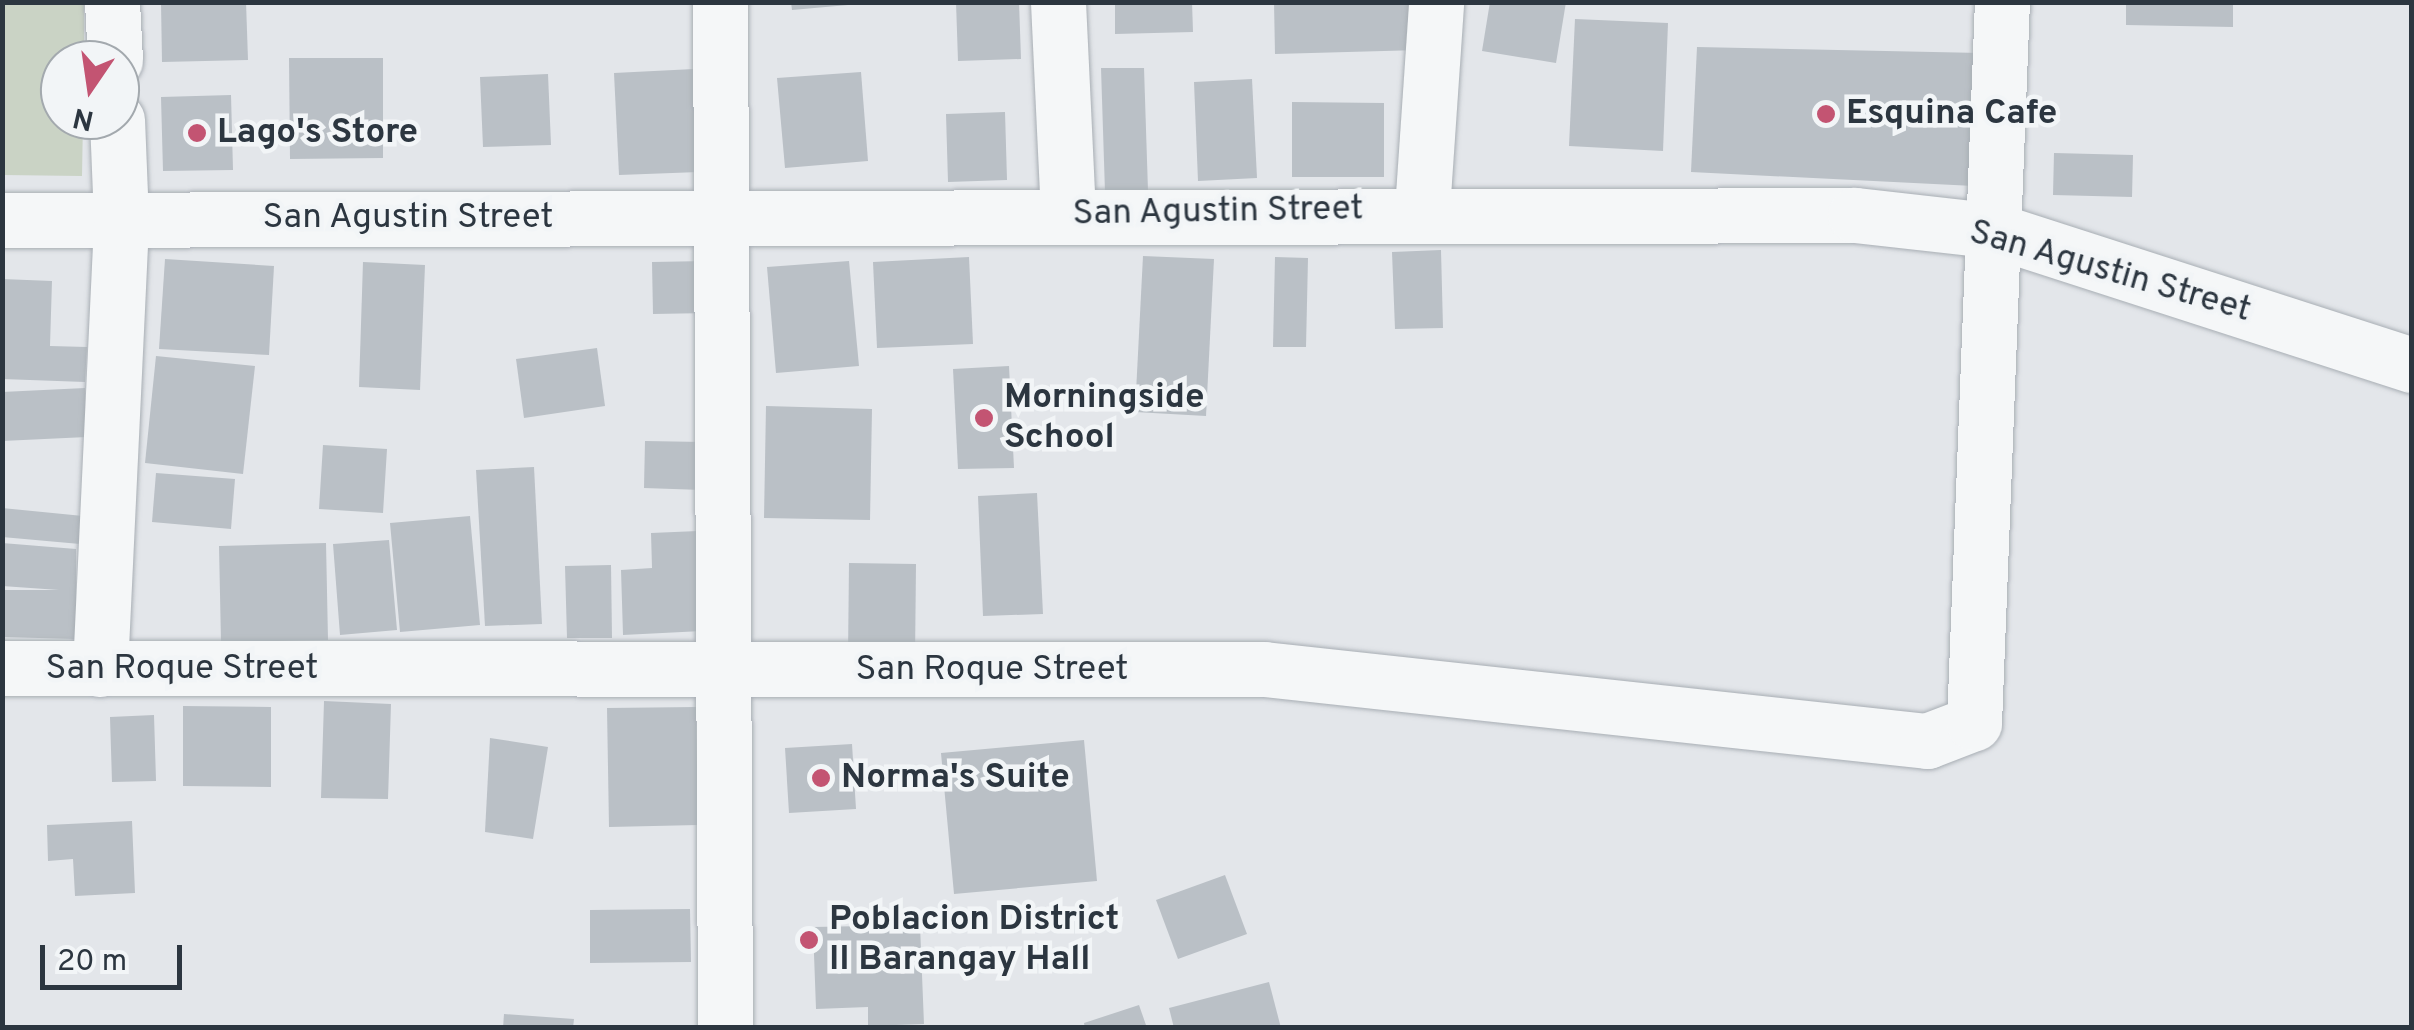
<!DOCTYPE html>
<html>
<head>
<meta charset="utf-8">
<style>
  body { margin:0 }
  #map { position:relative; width:2414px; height:1030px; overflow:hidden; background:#e3e6ea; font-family:Overpass,sans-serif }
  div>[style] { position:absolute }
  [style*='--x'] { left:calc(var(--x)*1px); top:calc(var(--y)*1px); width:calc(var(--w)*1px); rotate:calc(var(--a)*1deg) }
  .green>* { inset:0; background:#cad3c5 }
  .building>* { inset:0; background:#bac0c6 }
  .roads { filter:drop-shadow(0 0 2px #a8aeb4) drop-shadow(0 0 2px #a8aeb4) }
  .minor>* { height:55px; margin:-27.5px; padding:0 27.5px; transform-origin:27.5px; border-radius:27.5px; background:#f5f7f8 }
  .dots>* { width:28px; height:28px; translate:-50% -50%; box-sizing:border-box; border:5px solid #f2f5f7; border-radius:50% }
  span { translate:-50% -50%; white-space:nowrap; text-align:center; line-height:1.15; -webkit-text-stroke:9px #f2f5f7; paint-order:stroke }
  .poi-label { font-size:35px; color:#2c3640; font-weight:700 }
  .left { translate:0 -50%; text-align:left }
  .street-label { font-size:35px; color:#2c3640 }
  .frame { position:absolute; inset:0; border:5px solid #2c3640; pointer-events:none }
  .north { position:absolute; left:40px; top:40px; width:100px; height:100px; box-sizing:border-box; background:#f2f5f7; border:2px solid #a3a9ae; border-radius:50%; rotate:193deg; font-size:28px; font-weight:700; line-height:40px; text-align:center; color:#2c3640 }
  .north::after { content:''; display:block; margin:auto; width:35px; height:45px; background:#c35472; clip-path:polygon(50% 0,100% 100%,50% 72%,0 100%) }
  .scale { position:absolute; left:40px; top:945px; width:142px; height:45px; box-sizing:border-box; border:5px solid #2c3640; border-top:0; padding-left:12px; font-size:30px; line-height:35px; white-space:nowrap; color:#2c3640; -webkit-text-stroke:8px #f2f5f7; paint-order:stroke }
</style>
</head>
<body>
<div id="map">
  <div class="green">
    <div style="clip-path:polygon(3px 2px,84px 3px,84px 60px,60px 60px,60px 120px,83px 120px,82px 176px,3px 175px)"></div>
  </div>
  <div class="building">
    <div style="clip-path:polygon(161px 2px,246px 2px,248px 60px,162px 62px)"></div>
    <div style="clip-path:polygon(791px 2px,848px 2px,848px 5px,792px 10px)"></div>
    <div style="clip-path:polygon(956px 2px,1019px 2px,1021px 59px,958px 61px)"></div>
    <div style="clip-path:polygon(1115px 2px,1192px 2px,1193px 32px,1115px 34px)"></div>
    <div style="clip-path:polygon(1274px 2px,1419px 2px,1420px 50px,1275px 54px)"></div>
    <div style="clip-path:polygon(1490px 2px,1566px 2px,1556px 63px,1482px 51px)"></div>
    <div style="clip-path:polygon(2126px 2px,2233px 2px,2233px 27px,2126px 25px)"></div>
    <div style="clip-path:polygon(1575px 19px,1668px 23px,1663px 151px,1569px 146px)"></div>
    <div style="clip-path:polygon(1697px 47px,1981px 53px,1974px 186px,1691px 172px)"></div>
    <div style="clip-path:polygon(289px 58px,383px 58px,383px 158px,290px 159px)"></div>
    <div style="clip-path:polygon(1101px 68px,1144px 68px,1148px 191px,1105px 192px)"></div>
    <div style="clip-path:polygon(694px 69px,699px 172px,619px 175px,614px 73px)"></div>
    <div style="clip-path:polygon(861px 72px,868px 161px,785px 168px,777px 78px)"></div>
    <div style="clip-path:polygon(548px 74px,551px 145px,483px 147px,480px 77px)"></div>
    <div style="clip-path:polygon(1252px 79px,1257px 178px,1198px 181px,1194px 82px)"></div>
    <div style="clip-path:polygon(231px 95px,233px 170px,163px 171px,161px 97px)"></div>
    <div style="clip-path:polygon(1292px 102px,1384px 103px,1384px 177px,1292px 177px)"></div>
    <div style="clip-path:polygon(1005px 112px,1007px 180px,948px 182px,946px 114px)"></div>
    <div style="clip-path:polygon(2054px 153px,2133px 155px,2132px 197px,2053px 195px)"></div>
    <div style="clip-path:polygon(1441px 250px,1443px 328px,1395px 329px,1392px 252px)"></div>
    <div style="clip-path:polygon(1143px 256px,1214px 259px,1206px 416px,1135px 412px)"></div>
    <div style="clip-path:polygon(969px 257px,973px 344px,877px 348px,873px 262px)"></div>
    <div style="clip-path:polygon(1275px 257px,1308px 258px,1306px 347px,1273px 347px)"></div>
    <div style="clip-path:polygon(165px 259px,274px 266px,269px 355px,159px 349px)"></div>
    <div style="clip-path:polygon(707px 261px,709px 313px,653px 314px,652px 262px)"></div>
    <div style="clip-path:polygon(849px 261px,859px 366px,776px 373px,767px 267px)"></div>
    <div style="clip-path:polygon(363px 262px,425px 265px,420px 390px,359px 387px)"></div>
    <div style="clip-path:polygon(2px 279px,52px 281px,50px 346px,87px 347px,85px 382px,2px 379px)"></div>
    <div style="clip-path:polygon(597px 348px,605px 406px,524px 418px,516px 359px)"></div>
    <div style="clip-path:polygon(156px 356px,255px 366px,243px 474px,145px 463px)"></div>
    <div style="clip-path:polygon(1009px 366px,1014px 468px,958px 469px,953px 369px)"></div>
    <div style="clip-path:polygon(85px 388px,87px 437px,2px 441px,2px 392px)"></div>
    <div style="clip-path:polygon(766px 406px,872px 409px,870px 520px,764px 518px)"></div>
    <div style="clip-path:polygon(645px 441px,703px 442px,702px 490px,644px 488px)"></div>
    <div style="clip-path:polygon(323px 445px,387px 449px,383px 513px,319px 509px)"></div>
    <div style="clip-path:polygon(534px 467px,542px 624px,485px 626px,476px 470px)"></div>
    <div style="clip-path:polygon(156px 473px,235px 479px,231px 529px,152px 522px)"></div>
    <div style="clip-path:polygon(1037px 493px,1043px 614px,983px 616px,978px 496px)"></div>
    <div style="clip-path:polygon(2px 508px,83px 516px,80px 544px,2px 537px)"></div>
    <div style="clip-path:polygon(470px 516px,480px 625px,400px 632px,390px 523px)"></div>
    <div style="clip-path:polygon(698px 531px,702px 631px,623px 635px,621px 570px,652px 568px,651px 533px)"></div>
    <div style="clip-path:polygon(389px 540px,397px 630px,340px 635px,333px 544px)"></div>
    <div style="clip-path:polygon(2px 543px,76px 549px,76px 639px,2px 637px,2px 590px,59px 590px,2px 586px)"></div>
    <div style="clip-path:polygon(326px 543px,328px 640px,221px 642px,219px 546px)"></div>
    <div style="clip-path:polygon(849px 563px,916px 564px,915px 658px,848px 657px)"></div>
    <div style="clip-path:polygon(611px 565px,612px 638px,567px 638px,565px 566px)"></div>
    <div style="clip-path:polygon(324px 701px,391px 704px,388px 799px,321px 798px)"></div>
    <div style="clip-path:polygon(183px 706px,271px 707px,271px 787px,183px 786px)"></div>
    <div style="clip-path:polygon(696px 707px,698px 825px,609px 827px,607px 708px)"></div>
    <div style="clip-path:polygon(154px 715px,156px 781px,112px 782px,110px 717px)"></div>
    <div style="clip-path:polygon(490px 738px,548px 747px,533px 839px,485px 832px)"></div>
    <div style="clip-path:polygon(1084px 740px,1097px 881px,954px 894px,941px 753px)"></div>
    <div style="clip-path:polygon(852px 744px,856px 809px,789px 813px,785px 748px)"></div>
    <div style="clip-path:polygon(132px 821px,135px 893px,75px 896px,73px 859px,48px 861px,47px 825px)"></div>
    <div style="clip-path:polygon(1225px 875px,1247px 934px,1178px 959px,1156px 900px)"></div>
    <div style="clip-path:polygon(690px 909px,691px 962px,590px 963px,590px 910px)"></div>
    <div style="clip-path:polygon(920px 925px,924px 1024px,868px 1026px,868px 1007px,816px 1009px,813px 927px)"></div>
    <div style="clip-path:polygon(1269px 982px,1281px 1028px,1174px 1028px,1169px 1008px)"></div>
    <div style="clip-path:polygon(1139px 1005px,1147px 1028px,1085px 1028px,1084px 1023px)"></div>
    <div style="clip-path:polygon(504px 1014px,574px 1019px,573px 1028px,503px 1028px)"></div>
  </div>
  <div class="roads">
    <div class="minor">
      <div style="--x:112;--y:2;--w:58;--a:87"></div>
      <div style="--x:720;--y:2;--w:1026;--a:89.72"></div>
      <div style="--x:1058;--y:2;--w:212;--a:87.3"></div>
      <div style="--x:1422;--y:210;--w:208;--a:-86.1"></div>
      <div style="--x:2;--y:220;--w:1853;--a:-0.15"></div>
      <div style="--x:1855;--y:215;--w:143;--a:6.4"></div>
      <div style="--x:1997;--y:231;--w:436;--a:17.9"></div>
      <div style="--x:2;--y:668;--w:1262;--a:0.05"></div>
      <div style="--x:1264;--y:669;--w:667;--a:6.2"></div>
      <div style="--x:1927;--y:741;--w:50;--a:-21"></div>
      <div style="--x:1974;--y:723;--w:722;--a:-87.78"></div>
      <div style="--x:100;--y:669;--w:450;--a:-87.3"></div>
      <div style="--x:121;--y:219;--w:99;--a:-92.3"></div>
    </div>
  </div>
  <div class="dots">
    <div style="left:1826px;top:114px;background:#c35472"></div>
    <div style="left:197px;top:133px;background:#c35472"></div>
    <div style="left:984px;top:418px;background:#c35472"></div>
    <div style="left:821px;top:778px;background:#c35472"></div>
    <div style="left:809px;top:940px;background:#c35472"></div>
  </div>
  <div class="poi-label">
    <span class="left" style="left:1846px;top:114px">Esquina Cafe</span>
    <span class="left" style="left:217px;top:133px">Lago's Store</span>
    <span class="left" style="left:1004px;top:418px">Morningside<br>School</span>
    <span class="left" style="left:841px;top:778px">Norma's Suite</span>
    <span class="left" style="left:829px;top:940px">Poblacion District<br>II Barangay Hall</span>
  </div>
  <div class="street-label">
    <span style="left:1218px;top:212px;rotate:-1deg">San Agustin Street</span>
    <span style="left:408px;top:218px">San Agustin Street</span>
    <span style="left:2110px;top:272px;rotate:16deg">San Agustin Street</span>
    <span style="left:182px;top:669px">San Roque Street</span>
    <span style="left:992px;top:670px">San Roque Street</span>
  </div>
  <div class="frame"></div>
  <div class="north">N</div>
  <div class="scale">20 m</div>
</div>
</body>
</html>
